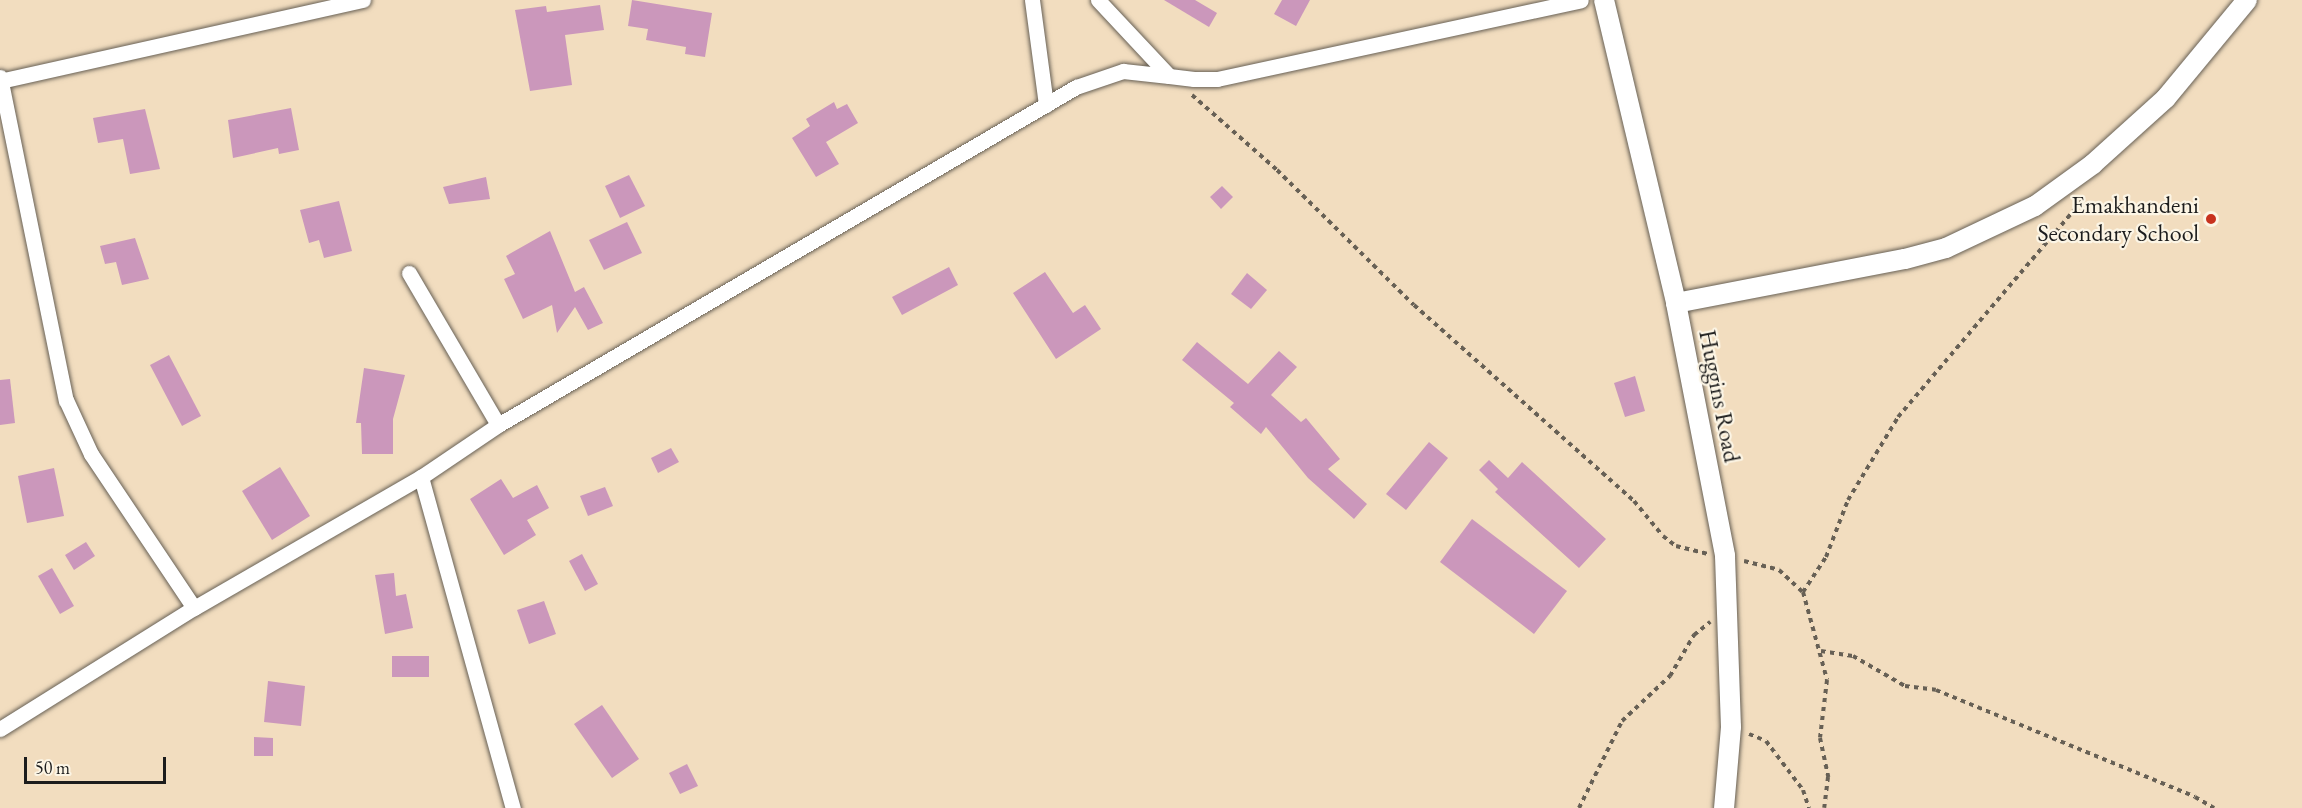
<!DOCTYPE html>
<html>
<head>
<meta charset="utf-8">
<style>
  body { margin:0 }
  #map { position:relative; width:2302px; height:808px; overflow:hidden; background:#f2ddbf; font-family:"EB Garamond",serif }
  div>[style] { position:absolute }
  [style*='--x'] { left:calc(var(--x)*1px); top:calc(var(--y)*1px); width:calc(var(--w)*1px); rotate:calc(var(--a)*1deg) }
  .building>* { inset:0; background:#cb97bb }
  .path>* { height:4px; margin-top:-2px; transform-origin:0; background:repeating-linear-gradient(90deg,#676055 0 4.5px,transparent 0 9px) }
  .roads { filter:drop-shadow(0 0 2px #676055) drop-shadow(0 0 2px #676055) }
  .minor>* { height:15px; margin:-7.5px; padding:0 7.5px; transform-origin:7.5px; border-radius:7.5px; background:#fff }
  .tertiary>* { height:20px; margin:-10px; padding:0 10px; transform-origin:10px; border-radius:10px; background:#fff }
  .dots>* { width:16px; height:16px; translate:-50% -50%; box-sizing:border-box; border:3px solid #fcf5e5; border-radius:50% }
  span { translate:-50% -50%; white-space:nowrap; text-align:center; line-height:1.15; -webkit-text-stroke:4.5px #fcf5e5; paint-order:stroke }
  .poi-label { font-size:24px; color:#1c1c1c }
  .right { translate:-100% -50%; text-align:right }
  .street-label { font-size:24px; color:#1c1c1c }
  .scale { position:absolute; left:24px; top:757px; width:142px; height:27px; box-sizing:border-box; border:3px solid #1c1c1c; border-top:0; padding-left:8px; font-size:18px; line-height:21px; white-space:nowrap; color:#1c1c1c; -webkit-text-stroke:4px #fcf5e5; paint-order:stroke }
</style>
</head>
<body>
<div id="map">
  <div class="building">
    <div style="clip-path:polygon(632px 0,712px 13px,705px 57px,685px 54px,686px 47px,646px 40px,648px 29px,628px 26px)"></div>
    <div style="clip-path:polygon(1164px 0,1195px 0,1217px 13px,1209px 27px)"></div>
    <div style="clip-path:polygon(1282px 0,1310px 0,1296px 26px,1274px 14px)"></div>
    <div style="clip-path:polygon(600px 5px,604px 30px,565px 35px,572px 85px,530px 91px,515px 10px,546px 6px,547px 12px)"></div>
    <div style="clip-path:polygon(834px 102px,837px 109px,847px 104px,858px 123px,826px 142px,839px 164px,816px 177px,792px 138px,810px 126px,806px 119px)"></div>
    <div style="clip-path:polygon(291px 108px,299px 150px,279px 154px,278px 148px,233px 158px,228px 120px)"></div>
    <div style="clip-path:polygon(145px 109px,160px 169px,130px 174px,123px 139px,98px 143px,93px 118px)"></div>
    <div style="clip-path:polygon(629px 175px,645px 206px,620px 218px,605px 186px)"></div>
    <div style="clip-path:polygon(486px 177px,490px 199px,449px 204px,443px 187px)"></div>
    <div style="clip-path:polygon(1222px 186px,1233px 197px,1221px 209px,1210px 197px)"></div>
    <div style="clip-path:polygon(339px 201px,352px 251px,324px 258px,319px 240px,309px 243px,300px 210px)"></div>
    <div style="clip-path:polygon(627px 222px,642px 253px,604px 270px,589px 240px)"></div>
    <div style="clip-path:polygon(550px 231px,575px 292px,584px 287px,603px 323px,588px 330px,575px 307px,557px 333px,552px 305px,523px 319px,504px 279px,515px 274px,506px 256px)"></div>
    <div style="clip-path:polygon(135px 238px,149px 279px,122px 285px,116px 262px,105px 264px,100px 246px)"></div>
    <div style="clip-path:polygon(949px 267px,958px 285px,902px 315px,892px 297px)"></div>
    <div style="clip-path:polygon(1045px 272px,1073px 313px,1085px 305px,1101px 329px,1056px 359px,1013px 293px)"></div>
    <div style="clip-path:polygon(1247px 273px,1267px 290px,1251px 309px,1231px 294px)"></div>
    <div style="clip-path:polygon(1197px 342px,1248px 384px,1279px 351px,1297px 367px,1271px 395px,1301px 422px,1306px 418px,1340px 459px,1328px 469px,1367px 504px,1354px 519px,1308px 478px,1266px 427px,1261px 434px,1230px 407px,1234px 403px,1182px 360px)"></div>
    <div style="clip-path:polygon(169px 355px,201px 416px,182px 426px,150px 365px)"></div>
    <div style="clip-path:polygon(364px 368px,405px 375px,393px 419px,393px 454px,362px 454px,361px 423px,356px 423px)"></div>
    <div style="clip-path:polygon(1635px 376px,1645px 411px,1625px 417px,1614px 383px)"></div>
    <div style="clip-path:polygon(10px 379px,15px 423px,0 425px,0 380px)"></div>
    <div style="clip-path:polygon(1429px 442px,1448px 458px,1406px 510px,1386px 494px)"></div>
    <div style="clip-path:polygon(671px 448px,679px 462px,658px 473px,651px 458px)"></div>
    <div style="clip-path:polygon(1489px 460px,1508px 478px,1522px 462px,1606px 539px,1579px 568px,1495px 492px,1498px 489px,1479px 470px)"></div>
    <div style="clip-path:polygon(280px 467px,310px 516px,272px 540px,242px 491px)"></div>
    <div style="clip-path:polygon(54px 468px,64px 516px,27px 523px,18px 476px)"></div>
    <div style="clip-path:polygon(501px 479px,513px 498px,537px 485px,549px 508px,527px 520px,536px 535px,504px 555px,470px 499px)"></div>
    <div style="clip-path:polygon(605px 487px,613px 506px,588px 516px,580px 496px)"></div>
    <div style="clip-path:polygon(1472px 519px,1567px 591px,1534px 634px,1440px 562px)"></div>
    <div style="clip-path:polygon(86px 542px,95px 556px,74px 570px,65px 555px)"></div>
    <div style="clip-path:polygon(582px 554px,598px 584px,585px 591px,569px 561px)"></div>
    <div style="clip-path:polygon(52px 568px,74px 606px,60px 614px,38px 576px)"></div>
    <div style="clip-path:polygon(394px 573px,396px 596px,406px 594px,413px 628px,385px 634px,375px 575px)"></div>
    <div style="clip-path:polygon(544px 601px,556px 634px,529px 644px,517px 610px)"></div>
    <div style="clip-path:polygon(392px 656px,429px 656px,429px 677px,392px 677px)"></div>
    <div style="clip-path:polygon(268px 681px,305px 686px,301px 726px,264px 722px)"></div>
    <div style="clip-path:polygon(602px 705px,639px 759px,612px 778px,574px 724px)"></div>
    <div style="clip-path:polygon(254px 737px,273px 738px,273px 756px,254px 756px)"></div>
    <div style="clip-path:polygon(687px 764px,698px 786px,680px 794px,669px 773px)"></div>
  </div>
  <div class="path">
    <div style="--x:1192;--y:95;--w:113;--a:41.4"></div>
    <div style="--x:1277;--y:170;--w:192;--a:44.6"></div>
    <div style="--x:1414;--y:305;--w:295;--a:41.7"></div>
    <div style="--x:1634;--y:501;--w:45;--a:50.4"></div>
    <div style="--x:1663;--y:536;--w:16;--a:38"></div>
    <div style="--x:1676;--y:546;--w:32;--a:14"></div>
    <div style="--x:1744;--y:561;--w:36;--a:14"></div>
    <div style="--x:1779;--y:570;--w:33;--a:43"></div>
    <div style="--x:1803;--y:592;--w:91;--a:74.7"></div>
    <div style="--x:1827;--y:680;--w:58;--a:96.9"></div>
    <div style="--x:1820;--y:738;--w:40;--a:78"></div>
    <div style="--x:1828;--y:777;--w:31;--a:97"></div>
    <div style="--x:1803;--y:592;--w:42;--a:-56.7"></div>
    <div style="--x:1826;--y:557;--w:61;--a:-68.9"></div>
    <div style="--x:1848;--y:500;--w:97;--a:-58.9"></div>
    <div style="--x:1898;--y:417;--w:284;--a:-49.6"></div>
    <div style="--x:2082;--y:201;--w:8;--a:-76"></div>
    <div style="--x:1821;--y:651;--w:32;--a:9"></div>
    <div style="--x:1853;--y:656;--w:60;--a:30"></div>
    <div style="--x:1905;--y:686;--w:31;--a:7"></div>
    <div style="--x:1936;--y:690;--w:280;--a:22.4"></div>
    <div style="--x:2195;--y:797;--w:22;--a:30"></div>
    <div style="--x:1749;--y:734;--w:18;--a:22"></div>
    <div style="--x:1766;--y:741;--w:61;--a:52.9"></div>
    <div style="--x:1803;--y:790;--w:19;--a:72"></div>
    <div style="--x:1579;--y:808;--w:97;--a:-63.7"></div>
    <div style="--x:1622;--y:721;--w:66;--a:-43.2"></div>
    <div style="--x:1670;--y:676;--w:48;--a:-59.7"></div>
    <div style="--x:1694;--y:635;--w:21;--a:-39"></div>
  </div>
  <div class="roads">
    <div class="minor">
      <div style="--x:1032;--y:0;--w:106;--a:82.4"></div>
      <div style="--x:1098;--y:0;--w:104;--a:46.9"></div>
      <div style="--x:1169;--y:76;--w:25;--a:7"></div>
      <div style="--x:1194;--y:79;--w:23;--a:0"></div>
      <div style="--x:1217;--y:79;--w:372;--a:-12.2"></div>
      <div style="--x:0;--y:77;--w:330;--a:78.5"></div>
      <div style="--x:66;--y:400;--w:60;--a:65.2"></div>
      <div style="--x:91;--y:454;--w:185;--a:56.2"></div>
      <div style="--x:0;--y:81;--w:372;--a:-12.6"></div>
      <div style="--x:409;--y:273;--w:176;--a:59.6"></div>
      <div style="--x:421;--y:477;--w:344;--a:74.5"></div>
      <div style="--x:0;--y:729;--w:229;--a:-32"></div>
      <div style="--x:194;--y:608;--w:262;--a:-30"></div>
      <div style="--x:421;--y:477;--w:93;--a:-34"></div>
      <div style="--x:498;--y:425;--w:670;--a:-30.32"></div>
      <div style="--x:1076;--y:87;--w:50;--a:-18.8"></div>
      <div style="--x:1123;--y:71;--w:46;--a:6.2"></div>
    </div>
    <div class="tertiary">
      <div style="--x:1604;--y:0;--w:311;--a:76.6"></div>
      <div style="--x:1676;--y:303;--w:258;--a:79"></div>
      <div style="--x:1725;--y:556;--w:171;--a:88"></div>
      <div style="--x:1731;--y:727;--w:81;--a:94.9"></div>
      <div style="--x:1676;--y:303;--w:233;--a:-10.9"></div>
      <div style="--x:1905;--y:259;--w:42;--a:-15"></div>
      <div style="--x:1946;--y:248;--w:98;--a:-25.3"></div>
      <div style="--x:2035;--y:206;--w:72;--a:-35.9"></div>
      <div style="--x:2093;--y:164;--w:98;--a:-42.1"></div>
      <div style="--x:2166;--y:98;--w:127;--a:-50.4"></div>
    </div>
  </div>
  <div class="dots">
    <div style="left:2211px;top:219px;background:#c8321e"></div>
  </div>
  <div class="poi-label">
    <span class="right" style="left:2199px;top:219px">Emakhandeni<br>Secondary School</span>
  </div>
  <div class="street-label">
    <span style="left:1720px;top:396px;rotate:79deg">Huggins Road</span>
  </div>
  <div class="scale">50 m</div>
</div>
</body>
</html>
